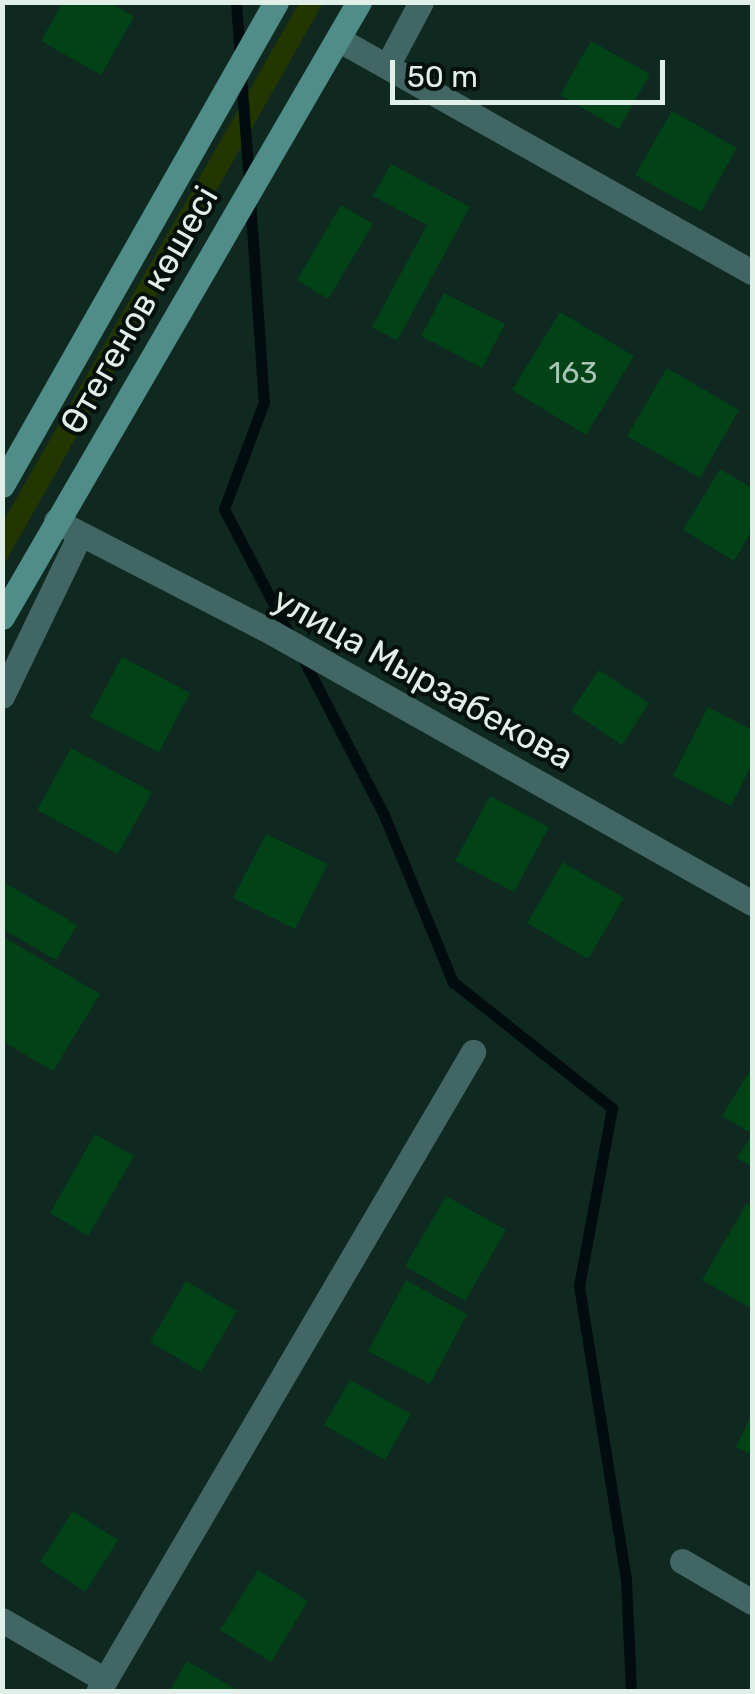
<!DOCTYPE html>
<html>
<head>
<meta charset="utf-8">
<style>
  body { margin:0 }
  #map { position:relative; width:755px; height:1694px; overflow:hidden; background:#0f2820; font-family:Rubik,sans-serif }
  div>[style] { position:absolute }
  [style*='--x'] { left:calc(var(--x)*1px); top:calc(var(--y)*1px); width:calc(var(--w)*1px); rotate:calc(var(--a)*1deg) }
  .green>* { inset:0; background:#233600 }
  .stream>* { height:11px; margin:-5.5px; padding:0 5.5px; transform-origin:5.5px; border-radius:5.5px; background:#020c0e }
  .building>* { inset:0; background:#024217 }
  .minor>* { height:25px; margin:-12.5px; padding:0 12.5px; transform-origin:12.5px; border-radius:12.5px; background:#426664 }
  .secondary>* { height:25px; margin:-12.5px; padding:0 12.5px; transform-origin:12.5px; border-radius:12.5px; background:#508d88 }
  span { translate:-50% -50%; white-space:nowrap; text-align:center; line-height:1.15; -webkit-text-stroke:8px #050f0b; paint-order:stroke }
  .number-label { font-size:30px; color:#a9c4b4 }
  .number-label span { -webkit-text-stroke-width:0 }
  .street-label { font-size:35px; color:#e1efe9 }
  .frame { position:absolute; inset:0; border:5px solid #e1efe9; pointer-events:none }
  .scale { position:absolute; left:390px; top:60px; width:275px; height:45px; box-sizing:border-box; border:5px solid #e1efe9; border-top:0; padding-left:12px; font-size:30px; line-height:35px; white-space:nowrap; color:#e1efe9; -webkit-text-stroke:8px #050f0b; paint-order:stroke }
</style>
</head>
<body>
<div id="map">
  <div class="green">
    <div style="clip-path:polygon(299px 3px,323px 3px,3px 566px,3px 522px)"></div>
  </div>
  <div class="stream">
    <div style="--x:236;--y:2;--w:54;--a:85.8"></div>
    <div style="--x:241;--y:75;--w:106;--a:85.7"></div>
    <div style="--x:250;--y:199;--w:203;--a:86.1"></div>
    <div style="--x:264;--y:402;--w:114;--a:110.5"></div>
    <div style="--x:224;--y:509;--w:144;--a:62.4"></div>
    <div style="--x:300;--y:653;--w:182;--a:62.6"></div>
    <div style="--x:384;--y:815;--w:181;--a:67.6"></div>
    <div style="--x:453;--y:982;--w:203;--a:38.4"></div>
    <div style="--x:612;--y:1108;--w:181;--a:100.5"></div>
    <div style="--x:579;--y:1286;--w:298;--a:80.9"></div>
    <div style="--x:626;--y:1580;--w:112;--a:87.4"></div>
  </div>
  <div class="building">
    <div style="clip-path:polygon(63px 2px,109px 2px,134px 17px,101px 75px,41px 41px)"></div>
    <div style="clip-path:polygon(591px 41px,650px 74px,619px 129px,560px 95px)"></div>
    <div style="clip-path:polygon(672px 111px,737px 148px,701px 212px,635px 175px)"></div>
    <div style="clip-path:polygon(391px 164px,470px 207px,397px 341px,372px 327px,427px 225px,373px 196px)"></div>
    <div style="clip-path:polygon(341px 205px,373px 224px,328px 299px,297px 280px)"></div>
    <div style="clip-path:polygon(444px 293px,505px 324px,482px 368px,421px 336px)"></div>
    <div style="clip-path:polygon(560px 312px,634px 356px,586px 435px,512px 390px)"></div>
    <div style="clip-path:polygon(667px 368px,739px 410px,700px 478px,627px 436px)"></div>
    <div style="clip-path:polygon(720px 469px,752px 488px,752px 530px,734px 561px,683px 530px)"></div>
    <div style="clip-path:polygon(122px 657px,190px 693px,159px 752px,90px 717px)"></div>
    <div style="clip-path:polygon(599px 670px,649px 703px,622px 745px,571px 711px)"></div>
    <div style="clip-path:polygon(708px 707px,752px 730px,752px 764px,731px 806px,673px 776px)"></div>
    <div style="clip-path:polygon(71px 748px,152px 792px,118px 854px,37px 810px)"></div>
    <div style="clip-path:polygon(490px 796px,549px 827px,514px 892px,455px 861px)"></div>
    <div style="clip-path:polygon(266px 834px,328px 864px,295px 929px,233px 898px)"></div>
    <div style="clip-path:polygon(563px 862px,624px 898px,588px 959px,527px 923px)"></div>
    <div style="clip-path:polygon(2px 881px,77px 925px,56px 960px,2px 929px)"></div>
    <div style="clip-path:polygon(2px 936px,100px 994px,53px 1071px,2px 1041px)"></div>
    <div style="clip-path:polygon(752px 1067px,752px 1167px,737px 1158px,752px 1134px,722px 1116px)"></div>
    <div style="clip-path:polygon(95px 1134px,134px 1156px,88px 1236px,50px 1213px)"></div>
    <div style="clip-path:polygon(446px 1196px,506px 1230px,465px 1301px,405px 1266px)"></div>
    <div style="clip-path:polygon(747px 1203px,752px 1207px,752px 1309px,702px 1280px)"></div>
    <div style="clip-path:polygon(406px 1280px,467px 1314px,430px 1384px,368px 1351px)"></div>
    <div style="clip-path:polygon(186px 1281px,237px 1311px,201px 1372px,150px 1342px)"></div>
    <div style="clip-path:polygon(350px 1380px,411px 1414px,385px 1460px,324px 1425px)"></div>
    <div style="clip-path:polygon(752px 1413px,752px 1455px,736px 1447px)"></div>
    <div style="clip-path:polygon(73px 1511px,118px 1540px,85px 1592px,40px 1562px)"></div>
    <div style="clip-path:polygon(258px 1570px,308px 1601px,271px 1662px,220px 1630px)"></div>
    <div style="clip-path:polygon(187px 1661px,241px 1692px,169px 1692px)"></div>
  </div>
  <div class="minor">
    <div style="--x:338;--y:39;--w:475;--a:29.4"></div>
    <div style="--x:387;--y:66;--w:72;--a:-62"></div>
    <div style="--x:56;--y:521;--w:244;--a:27.3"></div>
    <div style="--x:273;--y:633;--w:550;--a:29.41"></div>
    <div style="--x:2;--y:696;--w:179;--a:-64.2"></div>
    <div style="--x:682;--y:1561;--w:81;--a:30.4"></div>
    <div style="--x:2;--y:1620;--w:119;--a:30.2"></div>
    <div style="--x:98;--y:1692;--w:742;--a:-59.63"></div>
  </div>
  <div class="secondary">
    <div style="--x:2;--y:485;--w:555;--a:-60.43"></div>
    <div style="--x:2;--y:617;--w:711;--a:-59.87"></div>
  </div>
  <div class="number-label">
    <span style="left:573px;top:373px">163</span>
  </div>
  <div class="street-label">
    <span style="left:139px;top:310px;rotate:-60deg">Өтегенов көшесі</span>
    <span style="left:423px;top:678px;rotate:29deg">улица Мырзабекова</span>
  </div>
  <div class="frame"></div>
  <div class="scale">50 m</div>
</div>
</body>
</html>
